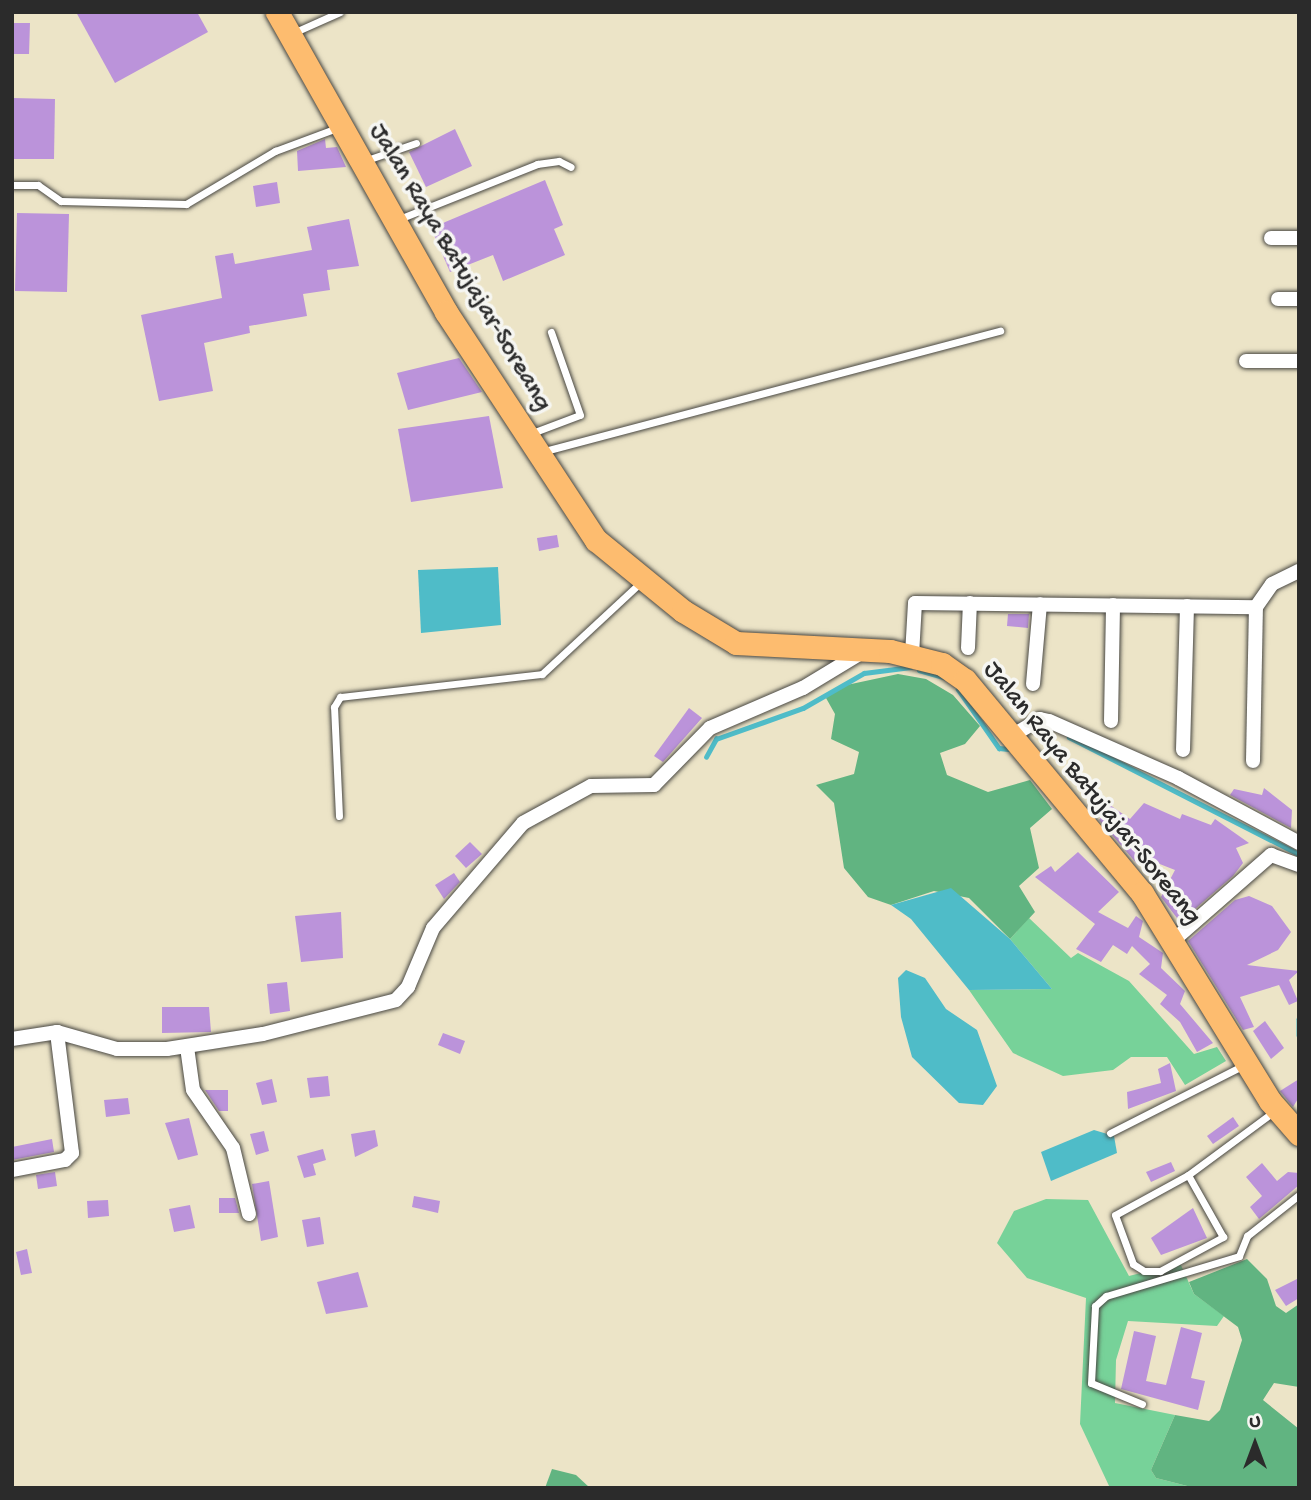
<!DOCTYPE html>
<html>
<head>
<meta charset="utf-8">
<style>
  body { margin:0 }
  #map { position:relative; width:1311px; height:1500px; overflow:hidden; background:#ece4c7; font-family:"Gochi Hand",sans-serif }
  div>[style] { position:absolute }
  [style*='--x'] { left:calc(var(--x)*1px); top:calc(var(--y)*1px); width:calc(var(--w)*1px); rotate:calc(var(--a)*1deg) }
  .green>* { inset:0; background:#77d299 }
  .forest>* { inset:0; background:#61b481 }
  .water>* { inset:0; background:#4fbcc8 }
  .stream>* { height:4.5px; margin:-2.25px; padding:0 2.25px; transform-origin:2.25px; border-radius:2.25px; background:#4fbcc8 }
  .building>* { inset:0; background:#bb93da }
  .roads { filter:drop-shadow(0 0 2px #484742) drop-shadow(0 0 2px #484742) }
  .service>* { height:7px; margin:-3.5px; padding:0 3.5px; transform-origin:3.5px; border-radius:3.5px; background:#fff }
  .minor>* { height:14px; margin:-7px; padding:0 7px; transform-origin:7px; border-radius:7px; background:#fff }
  .trunk>* { height:23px; margin:-11.5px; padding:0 11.5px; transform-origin:11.5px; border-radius:11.5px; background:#fdbc6f }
  span { translate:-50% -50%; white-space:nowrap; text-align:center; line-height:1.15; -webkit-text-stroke:7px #f6f6f2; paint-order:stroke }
  .street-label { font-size:26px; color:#2b2b2b }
  .frame { position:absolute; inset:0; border:14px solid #2b2b2b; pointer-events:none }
  .north { position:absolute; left:1220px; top:1409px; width:70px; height:70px; -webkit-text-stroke:5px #f6f6f2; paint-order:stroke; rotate:0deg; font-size:19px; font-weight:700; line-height:28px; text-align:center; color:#2b2b2b }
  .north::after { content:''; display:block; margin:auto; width:24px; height:32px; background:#2b2b2b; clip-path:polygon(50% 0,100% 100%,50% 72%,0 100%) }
</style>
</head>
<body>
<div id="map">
  <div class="green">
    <div style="clip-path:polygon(1029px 918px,1071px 958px,1078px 953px,1129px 981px,1194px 1054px,1217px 1047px,1226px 1061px,1185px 1085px,1167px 1057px,1131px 1057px,1113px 1070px,1063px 1076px,1013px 1053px,969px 990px,1052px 989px,1010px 939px)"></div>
    <div style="clip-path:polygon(1046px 1199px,1088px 1200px,1129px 1276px,1180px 1263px,1194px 1294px,1224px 1316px,1217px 1326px,1128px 1321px,1116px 1360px,1115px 1403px,1175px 1415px,1151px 1470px,1156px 1478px,1195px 1488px,1110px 1488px,1080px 1424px,1086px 1298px,1027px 1278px,997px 1243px,1014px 1211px)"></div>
  </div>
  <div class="forest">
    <div style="clip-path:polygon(898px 674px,926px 679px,953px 695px,980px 726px,965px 744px,940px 753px,947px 775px,988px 792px,1030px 780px,1052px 809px,1030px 828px,1039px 868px,1019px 886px,1035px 912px,1010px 939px,969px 898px,934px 891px,891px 905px,868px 897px,844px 868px,834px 803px,816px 785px,854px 774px,859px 752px,831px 739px,835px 714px,826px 698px,842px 686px)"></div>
    <div style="clip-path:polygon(1247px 1259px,1267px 1279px,1276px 1306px,1286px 1313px,1299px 1304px,1299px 1387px,1274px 1383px,1263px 1400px,1299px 1429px,1299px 1488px,1195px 1488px,1156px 1478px,1151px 1470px,1175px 1415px,1209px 1421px,1220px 1410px,1242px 1340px,1238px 1327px,1194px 1294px,1189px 1282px)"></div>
    <div style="clip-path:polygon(552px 1469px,576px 1475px,590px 1488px,545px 1488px)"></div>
  </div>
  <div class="water">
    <div style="clip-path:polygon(498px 567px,501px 625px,421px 633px,418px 570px)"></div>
    <div style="clip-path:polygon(951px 888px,1010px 939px,1052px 989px,969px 990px,911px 919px,891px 905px)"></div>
    <div style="clip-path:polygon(906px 970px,925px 978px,946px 1009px,977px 1030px,997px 1086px,983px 1105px,959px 1103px,912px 1057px,901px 1017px,898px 978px)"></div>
    <div style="clip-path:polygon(1094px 1130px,1114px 1136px,1117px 1153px,1051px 1181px,1041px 1152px)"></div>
  </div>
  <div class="stream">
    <div style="--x:919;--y:670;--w:26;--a:16"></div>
    <div style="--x:958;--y:689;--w:72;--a:55.2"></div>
    <div style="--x:999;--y:748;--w:9;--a:6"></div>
    <div style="--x:1069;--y:737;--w:258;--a:27"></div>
    <div style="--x:706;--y:757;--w:21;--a:-61"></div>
    <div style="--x:716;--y:739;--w:92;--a:-19.6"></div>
    <div style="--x:803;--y:708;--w:70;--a:-29.8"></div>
    <div style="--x:864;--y:673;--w:47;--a:-7.3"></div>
    <div style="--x:1299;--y:1019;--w:16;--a:90"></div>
  </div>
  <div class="building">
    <div style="clip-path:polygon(76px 12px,197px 12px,208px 32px,115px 83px)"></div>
    <div style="clip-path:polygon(12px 23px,30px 23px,29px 54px,12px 54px)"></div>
    <div style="clip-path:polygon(12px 98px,55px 99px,54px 159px,12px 159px)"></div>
    <div style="clip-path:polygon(455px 129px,472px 166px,426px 187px,409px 152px)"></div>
    <div style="clip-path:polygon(325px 139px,326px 148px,337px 147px,346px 167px,298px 171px,297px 151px)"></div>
    <div style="clip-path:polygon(545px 180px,563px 225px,554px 229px,565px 255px,503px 281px,493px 255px,450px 272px,431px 228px)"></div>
    <div style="clip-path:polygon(277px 182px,280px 203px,256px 207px,253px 186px)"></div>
    <div style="clip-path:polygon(17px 213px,69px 214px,67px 292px,15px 291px)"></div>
    <div style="clip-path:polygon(349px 219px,359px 266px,327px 270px,330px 290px,303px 294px,307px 316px,249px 326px,250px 333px,204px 343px,213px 391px,159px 401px,141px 315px,222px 298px,215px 256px,233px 253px,235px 264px,312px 250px,307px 227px)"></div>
    <div style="clip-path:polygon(459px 358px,482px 392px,408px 410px,397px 373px)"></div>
    <div style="clip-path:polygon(489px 416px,503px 488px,411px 502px,398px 429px)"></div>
    <div style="clip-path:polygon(557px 535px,559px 547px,539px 551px,537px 538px)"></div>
    <div style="clip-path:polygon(1008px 614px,1029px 614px,1028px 628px,1007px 626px)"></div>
    <div style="clip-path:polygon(689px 708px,702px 718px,663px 762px,654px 756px)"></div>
    <div style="clip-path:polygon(1264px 788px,1292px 810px,1291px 828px,1230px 795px,1234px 789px,1262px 795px)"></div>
    <div style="clip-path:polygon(1144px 803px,1180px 819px,1182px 814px,1211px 825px,1215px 819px,1249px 843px,1236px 848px,1243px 863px,1233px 876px,1180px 922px,1161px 897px,1175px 870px,1152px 861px,1138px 865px,1099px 820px,1110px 805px,1130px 819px)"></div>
    <div style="clip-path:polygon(470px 842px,482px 854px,466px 868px,455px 856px)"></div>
    <div style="clip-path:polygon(1078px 852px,1119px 892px,1098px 912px,1128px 928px,1136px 916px,1143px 921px,1139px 937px,1163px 953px,1161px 968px,1185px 991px,1180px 1004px,1213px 1043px,1197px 1052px,1180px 1022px,1160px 1004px,1167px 995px,1139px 974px,1150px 964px,1132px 946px,1127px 954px,1113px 945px,1101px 962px,1076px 949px,1095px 924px,1035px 877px,1051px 866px,1055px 872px)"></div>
    <div style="clip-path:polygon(454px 873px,460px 882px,444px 899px,435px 885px)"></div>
    <div style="clip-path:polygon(1249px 896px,1272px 906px,1291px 932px,1278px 950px,1247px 965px,1299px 971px,1289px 980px,1298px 1001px,1289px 1005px,1279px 985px,1240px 997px,1254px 1027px,1243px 1030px,1188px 941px,1235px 900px)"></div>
    <div style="clip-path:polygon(341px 912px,343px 958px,301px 962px,295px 916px)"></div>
    <div style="clip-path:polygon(287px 982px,290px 1011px,270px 1014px,267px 984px)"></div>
    <div style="clip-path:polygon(162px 1007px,209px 1007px,211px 1032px,162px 1033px)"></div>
    <div style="clip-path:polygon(1265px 1021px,1284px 1048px,1271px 1059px,1253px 1031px)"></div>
    <div style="clip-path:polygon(443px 1033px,465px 1041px,460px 1054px,438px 1045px)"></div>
    <div style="clip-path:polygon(1170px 1063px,1176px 1091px,1128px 1109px,1127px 1092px,1161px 1083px,1158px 1069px)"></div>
    <div style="clip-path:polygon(328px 1076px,330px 1096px,310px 1098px,307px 1078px)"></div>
    <div style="clip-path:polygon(272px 1079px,277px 1102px,262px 1105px,256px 1083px)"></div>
    <div style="clip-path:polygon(1299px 1079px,1299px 1097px,1293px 1107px,1280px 1091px)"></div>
    <div style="clip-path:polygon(205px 1090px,228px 1090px,228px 1111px,219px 1111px)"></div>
    <div style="clip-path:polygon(128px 1098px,130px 1114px,106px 1117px,104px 1100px)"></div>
    <div style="clip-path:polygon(1233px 1117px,1239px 1126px,1213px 1144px,1207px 1136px)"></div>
    <div style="clip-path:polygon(189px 1118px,198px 1155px,178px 1160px,165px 1123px)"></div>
    <div style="clip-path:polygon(375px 1130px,378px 1146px,355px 1157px,351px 1134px)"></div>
    <div style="clip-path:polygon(264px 1131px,269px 1151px,256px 1155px,250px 1134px)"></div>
    <div style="clip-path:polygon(52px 1139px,54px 1152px,12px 1160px,12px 1147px)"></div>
    <div style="clip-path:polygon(323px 1149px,326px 1160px,313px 1164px,316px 1175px,304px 1178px,297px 1156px)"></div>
    <div style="clip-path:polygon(1171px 1162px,1175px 1171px,1151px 1182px,1146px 1172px)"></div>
    <div style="clip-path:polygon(1262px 1163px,1277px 1181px,1288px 1172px,1299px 1173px,1299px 1185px,1259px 1219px,1250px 1207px,1262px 1196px,1246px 1177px)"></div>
    <div style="clip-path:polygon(55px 1172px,57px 1186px,38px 1189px,36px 1175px)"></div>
    <div style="clip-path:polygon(269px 1181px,278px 1237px,261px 1241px,252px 1184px)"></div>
    <div style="clip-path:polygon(414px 1196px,440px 1201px,438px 1213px,412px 1207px)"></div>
    <div style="clip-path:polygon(219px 1198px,235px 1198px,239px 1213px,219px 1213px)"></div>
    <div style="clip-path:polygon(108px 1200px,109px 1216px,88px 1218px,87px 1201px)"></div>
    <div style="clip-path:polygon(190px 1205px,195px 1228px,174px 1232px,169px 1209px)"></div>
    <div style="clip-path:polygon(1193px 1208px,1207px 1238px,1161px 1255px,1151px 1238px)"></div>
    <div style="clip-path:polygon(320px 1217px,324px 1244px,307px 1247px,302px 1220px)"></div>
    <div style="clip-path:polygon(27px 1249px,32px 1273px,21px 1275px,16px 1252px)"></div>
    <div style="clip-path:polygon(358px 1272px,368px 1307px,326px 1314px,317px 1282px)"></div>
    <div style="clip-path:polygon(1299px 1278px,1299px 1298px,1286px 1306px,1275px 1290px)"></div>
    <div style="clip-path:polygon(1181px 1327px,1202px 1333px,1191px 1378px,1205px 1381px,1198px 1410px,1121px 1389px,1134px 1331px,1156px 1336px,1146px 1381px,1166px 1385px)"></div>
  </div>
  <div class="roads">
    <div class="service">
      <div style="--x:293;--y:33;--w:51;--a:-24.1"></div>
      <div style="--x:364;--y:161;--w:55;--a:-19.1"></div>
      <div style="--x:12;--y:185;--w:26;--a:0"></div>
      <div style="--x:38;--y:185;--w:28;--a:35"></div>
      <div style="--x:61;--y:201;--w:125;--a:1.4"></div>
      <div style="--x:186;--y:204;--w:104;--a:-30.8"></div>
      <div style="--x:275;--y:151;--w:66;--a:-20.4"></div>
      <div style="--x:399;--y:219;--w:149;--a:-21.7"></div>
      <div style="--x:537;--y:164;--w:22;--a:-8"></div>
      <div style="--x:559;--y:161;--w:13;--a:27"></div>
      <div style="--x:532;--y:433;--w:51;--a:-20.6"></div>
      <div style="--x:580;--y:415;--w:88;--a:-109.3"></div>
      <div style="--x:541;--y:452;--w:475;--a:-14.8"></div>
      <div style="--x:339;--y:816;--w:109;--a:-92.6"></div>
      <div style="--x:334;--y:707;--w:12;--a:-59"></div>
      <div style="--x:340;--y:697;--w:203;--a:-6.5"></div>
      <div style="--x:542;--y:674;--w:135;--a:-42.9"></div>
      <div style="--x:1110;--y:1133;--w:150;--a:-26.9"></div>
      <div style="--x:1188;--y:1175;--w:83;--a:151.3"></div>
      <div style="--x:1115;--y:1215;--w:52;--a:69.8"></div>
      <div style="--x:1133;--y:1264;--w:13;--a:32"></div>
      <div style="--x:1144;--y:1271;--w:16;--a:0"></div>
      <div style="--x:1160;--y:1271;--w:72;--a:-28.4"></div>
      <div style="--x:1223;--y:1237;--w:71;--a:-119.4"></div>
      <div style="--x:1188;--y:1175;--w:106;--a:-36.5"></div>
      <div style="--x:1142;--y:1404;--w:55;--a:-157.6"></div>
      <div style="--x:1091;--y:1383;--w:77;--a:-87"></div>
      <div style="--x:1095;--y:1306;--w:15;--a:-42"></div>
      <div style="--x:1106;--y:1296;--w:139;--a:-16.7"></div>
      <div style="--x:1239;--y:1256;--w:22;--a:-68"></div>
      <div style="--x:1247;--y:1236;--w:66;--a:-38.3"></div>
    </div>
    <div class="minor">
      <div style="--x:1271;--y:238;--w:28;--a:0"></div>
      <div style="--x:1278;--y:299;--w:21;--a:0"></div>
      <div style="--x:1246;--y:361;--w:53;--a:0"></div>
      <div style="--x:968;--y:648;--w:45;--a:-87.5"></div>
      <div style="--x:912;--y:655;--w:52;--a:-86.7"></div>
      <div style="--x:915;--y:603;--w:341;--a:0.7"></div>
      <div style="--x:1256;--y:607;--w:28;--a:-55"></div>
      <div style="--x:1272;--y:584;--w:30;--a:-26"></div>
      <div style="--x:1033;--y:684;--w:80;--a:-85"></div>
      <div style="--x:1111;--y:721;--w:116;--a:-89"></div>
      <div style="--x:1010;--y:737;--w:35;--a:-31"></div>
      <div style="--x:1040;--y:719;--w:9;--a:13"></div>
      <div style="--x:1049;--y:721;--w:141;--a:23.8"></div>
      <div style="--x:1178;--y:778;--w:137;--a:28.2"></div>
      <div style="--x:1183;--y:750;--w:144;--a:-88.4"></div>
      <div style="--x:1253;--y:761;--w:154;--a:-88.9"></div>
      <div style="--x:1175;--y:939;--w:128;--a:-41.2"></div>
      <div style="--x:1271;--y:855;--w:30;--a:20"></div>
      <div style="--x:12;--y:1039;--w:46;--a:-8.8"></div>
      <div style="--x:57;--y:1032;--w:62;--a:15.8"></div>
      <div style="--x:117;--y:1049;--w:50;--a:0"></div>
      <div style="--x:167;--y:1049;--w:97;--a:-8.9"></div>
      <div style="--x:263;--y:1034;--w:137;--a:-14.3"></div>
      <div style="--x:396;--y:1000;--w:18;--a:-47"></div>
      <div style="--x:408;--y:987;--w:64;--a:-67"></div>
      <div style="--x:433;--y:928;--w:138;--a:-49.4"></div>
      <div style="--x:523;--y:823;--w:77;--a:-28.6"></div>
      <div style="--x:591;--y:786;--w:63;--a:-0.9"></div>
      <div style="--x:654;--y:785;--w:80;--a:-45.5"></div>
      <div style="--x:710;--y:728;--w:101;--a:-23.3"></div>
      <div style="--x:803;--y:688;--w:71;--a:-31.2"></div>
      <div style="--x:187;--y:1047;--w:43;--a:82.1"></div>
      <div style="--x:193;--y:1090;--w:70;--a:55.4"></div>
      <div style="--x:233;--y:1148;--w:68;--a:76.4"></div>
      <div style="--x:12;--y:1170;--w:54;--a:-10.7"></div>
      <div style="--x:65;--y:1160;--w:10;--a:-45"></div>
      <div style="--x:72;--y:1153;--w:122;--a:-97.1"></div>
    </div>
    <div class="trunk">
      <div style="--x:277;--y:12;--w:344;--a:60.6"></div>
      <div style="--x:446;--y:312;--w:273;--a:56.7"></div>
      <div style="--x:596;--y:540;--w:112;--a:39.2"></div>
      <div style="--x:683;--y:611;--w:62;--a:31.1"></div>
      <div style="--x:736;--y:643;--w:154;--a:3"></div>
      <div style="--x:890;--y:651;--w:54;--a:14"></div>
      <div style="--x:942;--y:664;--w:28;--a:35"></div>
      <div style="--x:965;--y:680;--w:277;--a:50.3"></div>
      <div style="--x:1142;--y:893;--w:244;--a:58.4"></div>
      <div style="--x:1270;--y:1101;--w:44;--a:48.7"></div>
    </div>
  </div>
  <div class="street-label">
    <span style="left:459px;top:268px;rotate:59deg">Jalan Raya Batujajar-Soreang</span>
    <span style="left:1091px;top:794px;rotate:51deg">Jalan Raya Batujajar-Soreang</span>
  </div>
  <div class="frame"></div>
  <div class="north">U</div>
</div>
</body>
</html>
